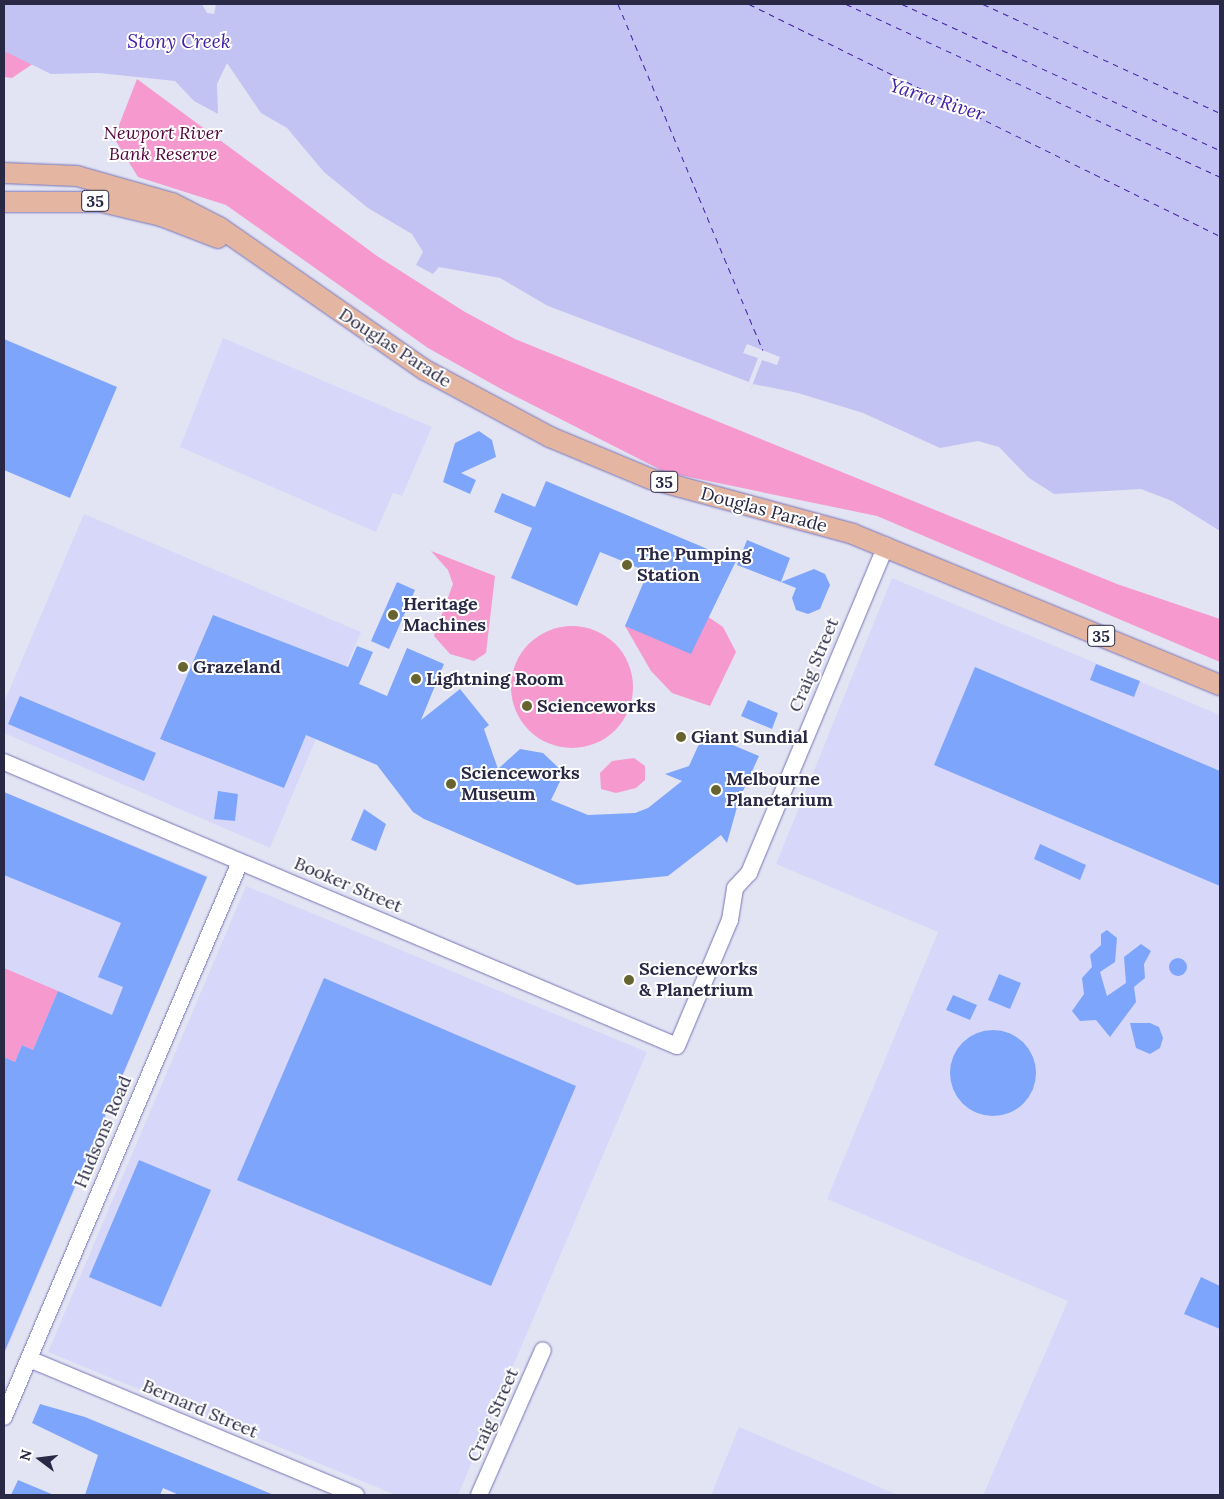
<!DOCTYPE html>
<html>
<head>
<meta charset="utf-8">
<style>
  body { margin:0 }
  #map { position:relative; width:1224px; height:1499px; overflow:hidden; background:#e3e4f3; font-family:Lora,serif }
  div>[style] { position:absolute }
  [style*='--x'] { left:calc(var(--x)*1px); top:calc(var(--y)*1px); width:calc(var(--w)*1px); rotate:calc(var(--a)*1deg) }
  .built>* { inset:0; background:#d7d8f9 }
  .green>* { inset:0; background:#f599ce }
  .round { border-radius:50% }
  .water>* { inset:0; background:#c3c3f3 }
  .pier>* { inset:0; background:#e3e4f3 }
  .ferry>* { height:1px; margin-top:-0.5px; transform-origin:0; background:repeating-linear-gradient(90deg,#4421a8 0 6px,transparent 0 11px) }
  .building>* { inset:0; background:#7ea5fc }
  .roads { filter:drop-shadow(0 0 1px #7673b8) drop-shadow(0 0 1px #7673b8) }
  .minor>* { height:16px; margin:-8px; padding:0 8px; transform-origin:8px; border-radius:8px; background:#fff }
  .major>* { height:20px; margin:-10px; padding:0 10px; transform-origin:10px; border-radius:10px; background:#e4b6a1 }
  .dots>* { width:14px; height:14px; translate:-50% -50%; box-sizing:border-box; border:2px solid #fff; border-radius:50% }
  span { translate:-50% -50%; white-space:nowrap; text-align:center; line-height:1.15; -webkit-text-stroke:4px #fff; paint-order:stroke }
  .shield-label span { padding:1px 4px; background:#fff; border:1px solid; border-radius:4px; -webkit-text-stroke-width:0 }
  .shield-label { font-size:16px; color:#292845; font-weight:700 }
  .park-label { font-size:18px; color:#500439; font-style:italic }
  .street-label { font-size:18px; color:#292845 }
  .poi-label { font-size:18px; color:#292845; font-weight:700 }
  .left { translate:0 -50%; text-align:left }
  .water-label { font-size:19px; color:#4421a8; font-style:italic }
  .frame { position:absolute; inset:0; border:5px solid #292845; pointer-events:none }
  .north { position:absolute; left:15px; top:1434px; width:50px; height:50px; -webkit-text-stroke:4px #fff; paint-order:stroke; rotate:285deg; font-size:14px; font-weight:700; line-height:20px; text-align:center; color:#292845 }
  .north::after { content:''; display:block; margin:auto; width:18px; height:22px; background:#292845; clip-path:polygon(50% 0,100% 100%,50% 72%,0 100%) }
</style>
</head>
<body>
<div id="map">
  <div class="built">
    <div style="clip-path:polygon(223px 338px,432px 427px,402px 496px,393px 493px,376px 532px,180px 447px)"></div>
    <div style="clip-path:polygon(84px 514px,361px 632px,270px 848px,4px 733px,4px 702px)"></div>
    <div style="clip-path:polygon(892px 578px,1220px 715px,1220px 1495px,983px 1495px,1068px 1301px,827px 1199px,938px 932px,776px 864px)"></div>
    <div style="clip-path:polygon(4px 792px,208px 876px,4px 1356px)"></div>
    <div style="clip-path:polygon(246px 886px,647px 1052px,458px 1495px,396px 1495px,48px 1352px)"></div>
    <div style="clip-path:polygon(739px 1427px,898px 1495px,711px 1495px)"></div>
  </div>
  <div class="green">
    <div style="clip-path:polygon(4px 51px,34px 63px,12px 78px,4px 77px)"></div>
    <div style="clip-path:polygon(137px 79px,377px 256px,465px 312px,515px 339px,1117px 584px,1220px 619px,1220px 662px,877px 516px,665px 472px,503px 390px,428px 348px,226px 205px,138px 177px,114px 138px)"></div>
    <div style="clip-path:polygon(431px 551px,495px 576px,486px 653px,474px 661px,450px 654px,434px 636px,453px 584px,448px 570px)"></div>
    <div style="clip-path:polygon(707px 616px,723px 627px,736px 652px,710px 706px,672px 693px,651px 671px,625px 626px)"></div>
    <div class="round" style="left:511px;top:626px;width:122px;height:122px"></div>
    <div style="clip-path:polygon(634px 758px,645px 766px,645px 780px,636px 788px,616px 793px,601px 789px,600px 773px,612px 761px)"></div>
    <div style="clip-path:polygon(4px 968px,58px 991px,33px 1050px,22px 1045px,15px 1062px,4px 1057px)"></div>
  </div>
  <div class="water">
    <div style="clip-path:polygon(4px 4px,202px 4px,207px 13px,214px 14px,216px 4px,1220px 4px,1220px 531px,1172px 501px,1141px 489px,1054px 494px,1029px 478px,999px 447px,978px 441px,940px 448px,863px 413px,798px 393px,753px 384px,750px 391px,749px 382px,548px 306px,500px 278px,439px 267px,433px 274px,416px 265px,423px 252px,412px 234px,368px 208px,324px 172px,287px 128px,261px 113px,227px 63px,217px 84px,218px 114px,194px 101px,175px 81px,99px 73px,51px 74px,4px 51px)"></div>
  </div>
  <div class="pier">
    <div style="clip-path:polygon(747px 344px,780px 357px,777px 365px,762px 360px,750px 391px,746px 389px,758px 358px,743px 353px)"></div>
  </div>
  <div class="ferry">
    <div style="--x:618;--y:4;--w:375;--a:67.3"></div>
    <div style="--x:749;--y:4;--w:525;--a:26.22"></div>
    <div style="--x:846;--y:4;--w:412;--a:24.8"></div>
    <div style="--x:902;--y:4;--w:350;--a:24.7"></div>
    <div style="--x:983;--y:4;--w:261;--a:24.7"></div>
  </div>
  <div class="building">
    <div style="clip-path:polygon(4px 339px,117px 387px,70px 498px,4px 470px)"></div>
    <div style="clip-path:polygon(479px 431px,492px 440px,496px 457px,461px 473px,476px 480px,470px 494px,443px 482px,455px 443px)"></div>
    <div style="clip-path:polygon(546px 481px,736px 561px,691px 654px,625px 626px,648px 572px,615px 558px,600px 552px,577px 606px,511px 578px,532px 528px,494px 512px,502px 493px,535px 507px)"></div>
    <div style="clip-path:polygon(747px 540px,790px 558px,781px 582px,737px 565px)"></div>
    <div style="clip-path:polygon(814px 569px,825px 574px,830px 585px,820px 609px,808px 614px,796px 610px,792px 598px,796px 588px,781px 582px)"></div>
    <div style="clip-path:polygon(397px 582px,415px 590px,389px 649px,371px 641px)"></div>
    <div style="clip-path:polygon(213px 615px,348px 667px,357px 646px,373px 652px,359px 684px,387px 696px,407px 648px,444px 664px,421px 720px,460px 689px,489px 725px,484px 729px,498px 769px,520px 749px,543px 753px,564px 773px,551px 800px,588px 815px,635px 813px,648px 808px,682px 781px,665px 774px,689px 766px,704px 733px,759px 756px,739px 800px,727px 843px,721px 835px,668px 876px,577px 885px,424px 819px,413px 812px,377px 765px,306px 735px,284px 788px,160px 739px)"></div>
    <div style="clip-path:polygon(1096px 664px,1140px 681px,1134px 697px,1090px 680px)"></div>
    <div style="clip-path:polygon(975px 667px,1220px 771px,1220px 886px,934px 765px)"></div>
    <div style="clip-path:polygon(20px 696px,156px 753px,144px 781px,8px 724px)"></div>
    <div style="clip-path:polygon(748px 700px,778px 713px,772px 729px,741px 716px)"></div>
    <div style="clip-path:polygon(218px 791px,238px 794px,235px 821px,214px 819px)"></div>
    <div style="clip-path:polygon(4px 792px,207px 877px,4px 1353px,4px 1057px,15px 1062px,22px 1045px,33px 1050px,58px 991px,112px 1015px,123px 987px,98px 977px,121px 923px,4px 875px)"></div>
    <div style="clip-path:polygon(364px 809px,386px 824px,376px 851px,351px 840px)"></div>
    <div style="clip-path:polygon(1040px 844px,1086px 865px,1080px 880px,1034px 859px)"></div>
    <div style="clip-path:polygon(1107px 930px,1117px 938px,1115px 962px,1100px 972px,1107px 996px,1126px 983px,1124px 957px,1141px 944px,1151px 951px,1144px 964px,1145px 978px,1134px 987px,1136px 1002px,1110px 1037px,1096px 1020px,1080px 1021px,1072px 1011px,1084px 994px,1082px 978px,1092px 967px,1090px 955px,1101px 945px,1101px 934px)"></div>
    <div class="round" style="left:1169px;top:958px;width:18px;height:18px"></div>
    <div style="clip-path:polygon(999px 974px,1021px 983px,1010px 1009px,988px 1000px)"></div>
    <div style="clip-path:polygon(324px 978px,576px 1086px,491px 1286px,237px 1180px)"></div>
    <div style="clip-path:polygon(953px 995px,977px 1005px,970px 1020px,946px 1010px)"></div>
    <div style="clip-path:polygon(1130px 1023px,1150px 1023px,1159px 1027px,1163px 1038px,1160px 1048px,1150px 1054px,1136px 1048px)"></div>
    <div class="round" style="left:950px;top:1030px;width:86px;height:86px"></div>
    <div style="clip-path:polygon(139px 1160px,211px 1190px,161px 1307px,89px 1277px)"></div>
    <div style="clip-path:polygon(1201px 1277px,1220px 1286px,1220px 1329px,1184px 1314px)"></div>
    <div style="clip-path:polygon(40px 1404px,85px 1417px,274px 1495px,179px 1495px,163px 1488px,160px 1495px,85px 1495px,98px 1455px,32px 1423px)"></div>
    <div style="clip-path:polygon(18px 1480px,54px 1495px,11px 1495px)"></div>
  </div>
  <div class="roads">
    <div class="minor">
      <div style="--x:4;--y:762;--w:730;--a:22.88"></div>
      <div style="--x:677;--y:1046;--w:137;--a:-67.2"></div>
      <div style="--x:730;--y:920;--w:32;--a:-81"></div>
      <div style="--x:735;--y:888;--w:21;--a:-47"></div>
      <div style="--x:749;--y:873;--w:355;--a:-67.3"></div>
      <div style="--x:29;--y:1359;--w:354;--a:22.6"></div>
      <div style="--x:4;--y:1417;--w:603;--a:-66.96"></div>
      <div style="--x:479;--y:1495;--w:158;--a:-66.2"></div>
    </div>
    <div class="major">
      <div style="--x:4;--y:173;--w:73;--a:2.4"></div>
      <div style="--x:77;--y:176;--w:99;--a:15.9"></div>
      <div style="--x:172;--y:203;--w:53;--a:27.1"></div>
      <div style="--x:219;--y:227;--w:251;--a:34.8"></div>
      <div style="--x:425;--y:370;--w:142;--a:28.2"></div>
      <div style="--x:550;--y:437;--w:109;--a:22.6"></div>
      <div style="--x:651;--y:479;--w:209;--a:15.2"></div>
      <div style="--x:853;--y:534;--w:397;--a:22.4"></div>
      <div style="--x:4;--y:202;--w:98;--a:0"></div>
      <div style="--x:102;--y:202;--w:61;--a:13.3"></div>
      <div style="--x:161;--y:216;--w:61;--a:21.1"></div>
    </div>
  </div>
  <div class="dots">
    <div style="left:627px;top:565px;background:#686430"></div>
    <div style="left:393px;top:615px;background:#686430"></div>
    <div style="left:183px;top:667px;background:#686430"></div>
    <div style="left:416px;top:679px;background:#686430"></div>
    <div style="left:527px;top:706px;background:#686430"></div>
    <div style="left:681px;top:737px;background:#686430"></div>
    <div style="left:451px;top:784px;background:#686430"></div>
    <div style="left:716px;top:790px;background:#686430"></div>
    <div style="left:629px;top:980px;background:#686430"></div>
  </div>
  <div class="shield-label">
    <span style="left:95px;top:201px">35</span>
    <span style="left:664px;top:482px">35</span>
    <span style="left:1101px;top:636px">35</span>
  </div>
  <div class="park-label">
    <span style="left:163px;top:144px">Newport River<br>Bank Reserve</span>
  </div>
  <div class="street-label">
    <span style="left:395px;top:348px;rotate:33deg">Douglas Parade</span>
    <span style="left:764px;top:510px;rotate:15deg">Douglas Parade</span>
    <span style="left:814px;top:665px;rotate:-67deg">Craig Street</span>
    <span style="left:348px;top:885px;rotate:23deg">Booker Street</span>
    <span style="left:103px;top:1132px;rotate:-67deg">Hudsons Road</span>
    <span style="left:200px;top:1409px;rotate:23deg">Bernard Street</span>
    <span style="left:493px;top:1415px;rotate:-66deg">Craig Street</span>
  </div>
  <div class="poi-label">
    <span class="left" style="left:637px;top:565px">The Pumping<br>Station</span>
    <span class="left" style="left:403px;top:615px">Heritage<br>Machines</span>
    <span class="left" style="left:193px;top:667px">Grazeland</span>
    <span class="left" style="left:426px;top:679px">Lightning Room</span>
    <span class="left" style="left:537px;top:706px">Scienceworks</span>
    <span class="left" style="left:691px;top:737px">Giant Sundial</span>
    <span class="left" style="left:461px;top:784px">Scienceworks<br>Museum</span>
    <span class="left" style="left:726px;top:790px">Melbourne<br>Planetarium</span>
    <span class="left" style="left:639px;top:980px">Scienceworks<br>&amp; Planetrium</span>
  </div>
  <div class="water-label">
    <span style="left:179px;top:42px">Stony Creek</span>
    <span style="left:937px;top:100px;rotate:18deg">Yarra River</span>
  </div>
  <div class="frame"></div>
  <div class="north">N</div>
</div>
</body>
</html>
